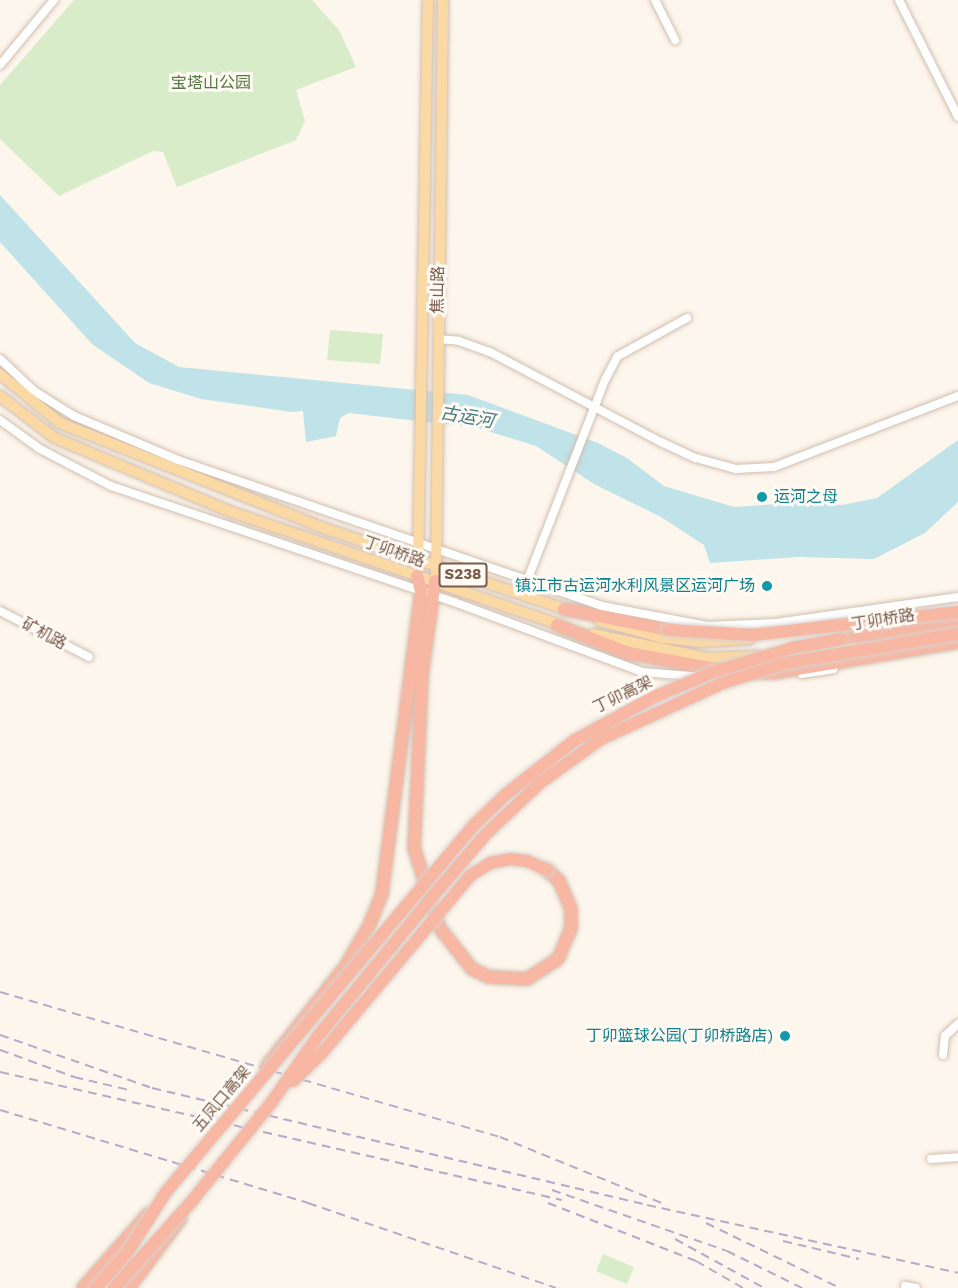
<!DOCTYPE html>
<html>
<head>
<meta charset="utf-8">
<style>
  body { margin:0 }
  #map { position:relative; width:958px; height:1288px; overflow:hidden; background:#fdf6ec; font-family:"Work Sans","Noto Sans SC",sans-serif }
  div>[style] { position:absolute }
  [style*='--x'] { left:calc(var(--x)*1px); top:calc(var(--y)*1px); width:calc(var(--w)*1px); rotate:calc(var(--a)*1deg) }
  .green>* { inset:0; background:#d8ecc9 }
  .water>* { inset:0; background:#bfe3e8 }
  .roads { filter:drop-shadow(0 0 2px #d1beb0) drop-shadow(0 0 2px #d1beb0) }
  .minor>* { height:8px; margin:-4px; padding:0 4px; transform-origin:4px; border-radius:4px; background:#fff }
  .major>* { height:10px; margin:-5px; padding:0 5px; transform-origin:5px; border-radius:5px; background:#fbd9a5 }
  .highway>* { height:12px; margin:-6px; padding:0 6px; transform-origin:6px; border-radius:6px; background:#f7b7a3 }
  .rail>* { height:2px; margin-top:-1px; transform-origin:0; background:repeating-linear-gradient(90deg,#b9a8c9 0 9px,transparent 0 15px) }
  .bridges { filter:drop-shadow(0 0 2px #dad1cd) drop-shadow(0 0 2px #dad1cd) }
  .highway-bridge>* { height:12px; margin:-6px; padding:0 6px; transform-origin:6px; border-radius:6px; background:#f7b7a3 }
  .dots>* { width:16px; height:16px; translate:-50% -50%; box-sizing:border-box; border:3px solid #fffaf3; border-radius:50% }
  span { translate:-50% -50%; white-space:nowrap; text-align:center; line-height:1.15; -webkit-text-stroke:6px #fffaf3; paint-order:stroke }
  .shield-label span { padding:2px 4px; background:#fffaf3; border:2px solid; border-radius:4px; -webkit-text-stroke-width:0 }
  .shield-label { font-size:15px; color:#7a5c4d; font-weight:700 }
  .park-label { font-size:16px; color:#537a41 }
  .street-label { font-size:16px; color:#7a5c4d }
  .culture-label { font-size:16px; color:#0d838f }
  .left { translate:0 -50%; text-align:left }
  .right { translate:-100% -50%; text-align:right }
  .water-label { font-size:18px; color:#437c86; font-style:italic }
</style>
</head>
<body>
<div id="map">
  <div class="green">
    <div style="clip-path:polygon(74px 0,312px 0,339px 30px,356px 67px,296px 90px,305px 121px,296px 140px,177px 187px,163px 152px,153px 151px,59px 196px,0 139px,0 85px)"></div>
    <div style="clip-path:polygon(330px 330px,383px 334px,380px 364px,327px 360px)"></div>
    <div style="clip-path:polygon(603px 1254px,634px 1267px,627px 1284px,596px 1271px)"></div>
  </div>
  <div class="water">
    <div style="clip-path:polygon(0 195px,135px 343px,179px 367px,468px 395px,598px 443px,627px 458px,664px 486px,734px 507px,793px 503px,842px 505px,877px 498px,958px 440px,958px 502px,925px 533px,874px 559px,798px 557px,710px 563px,704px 545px,661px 517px,594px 484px,536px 446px,478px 428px,349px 413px,340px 418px,336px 436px,306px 442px,303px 411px,292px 412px,201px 399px,149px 383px,92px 344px,0 242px)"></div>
  </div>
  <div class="roads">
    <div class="minor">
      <div style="--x:655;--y:0;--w:45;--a:63.4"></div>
      <div style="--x:899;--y:0;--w:131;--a:63.2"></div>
      <div style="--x:0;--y:65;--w:85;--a:-50.3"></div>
      <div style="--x:438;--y:339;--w:21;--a:5"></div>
      <div style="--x:459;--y:341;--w:33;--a:20"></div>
      <div style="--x:490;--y:352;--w:193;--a:27.8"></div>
      <div style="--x:661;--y:442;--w:38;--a:25"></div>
      <div style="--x:696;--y:458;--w:41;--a:15.4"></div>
      <div style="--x:736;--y:469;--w:38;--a:-3"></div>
      <div style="--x:774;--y:467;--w:197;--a:-21.1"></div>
      <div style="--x:0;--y:359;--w:47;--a:43.3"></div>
      <div style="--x:34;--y:391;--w:47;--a:32"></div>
      <div style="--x:74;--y:416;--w:113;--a:22.9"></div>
      <div style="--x:178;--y:460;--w:448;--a:19"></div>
      <div style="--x:602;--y:606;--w:107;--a:10.8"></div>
      <div style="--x:707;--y:626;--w:69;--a:-2.5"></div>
      <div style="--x:776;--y:623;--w:184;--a:-8.1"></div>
      <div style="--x:0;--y:420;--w:49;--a:35.9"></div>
      <div style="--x:40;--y:449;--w:80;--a:27.5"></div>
      <div style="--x:111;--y:486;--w:362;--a:18.7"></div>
      <div style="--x:454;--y:602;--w:201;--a:20.4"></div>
      <div style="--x:642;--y:672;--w:87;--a:4.6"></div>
      <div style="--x:527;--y:581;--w:216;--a:-68.8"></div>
      <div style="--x:605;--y:380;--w:27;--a:-62"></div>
      <div style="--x:618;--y:356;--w:79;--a:-28.8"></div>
      <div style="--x:0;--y:611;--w:100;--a:27.3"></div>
      <div style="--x:802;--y:674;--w:32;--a:-9"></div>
      <div style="--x:943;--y:1055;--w:19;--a:-84"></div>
      <div style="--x:945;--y:1036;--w:18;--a:-43"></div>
      <div style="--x:931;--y:1159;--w:27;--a:-4"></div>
      <div style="--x:905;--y:1286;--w:11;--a:10"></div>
    </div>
    <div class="major">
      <div style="--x:0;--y:374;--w:77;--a:39.2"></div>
      <div style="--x:60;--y:423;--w:287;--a:21.7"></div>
      <div style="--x:327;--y:529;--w:257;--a:18.6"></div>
      <div style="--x:0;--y:396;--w:69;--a:37.4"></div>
      <div style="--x:55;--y:438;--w:192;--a:22.7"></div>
      <div style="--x:232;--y:512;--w:350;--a:19"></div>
      <div style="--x:418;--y:567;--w:567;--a:-88.99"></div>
      <div style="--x:436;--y:573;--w:573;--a:-89.3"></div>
      <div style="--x:600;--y:621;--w:65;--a:15.1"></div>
      <div style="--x:663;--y:638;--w:37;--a:6"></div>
      <div style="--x:700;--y:642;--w:50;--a:-3.4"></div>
      <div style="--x:593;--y:634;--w:116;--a:11.9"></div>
      <div style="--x:707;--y:658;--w:51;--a:-2.2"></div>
      <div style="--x:797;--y:652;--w:56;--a:-6.1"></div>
    </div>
    <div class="highway">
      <div style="--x:435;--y:581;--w:95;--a:97.9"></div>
      <div style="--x:422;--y:675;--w:173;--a:92.6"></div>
      <div style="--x:414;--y:848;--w:83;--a:72.4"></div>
      <div style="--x:439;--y:927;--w:53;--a:51.8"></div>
      <div style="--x:472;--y:969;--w:19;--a:25"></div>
      <div style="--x:489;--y:977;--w:38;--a:3"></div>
      <div style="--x:527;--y:979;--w:37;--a:-33"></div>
      <div style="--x:558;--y:959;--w:34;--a:-67"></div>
      <div style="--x:571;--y:928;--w:19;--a:-90"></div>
      <div style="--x:571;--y:909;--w:30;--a:-113"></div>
      <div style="--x:559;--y:881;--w:16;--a:-137"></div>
      <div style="--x:564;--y:609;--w:106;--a:11.4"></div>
      <div style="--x:557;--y:625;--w:76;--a:21.5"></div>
      <div style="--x:628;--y:653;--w:96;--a:10.3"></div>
      <div style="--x:722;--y:670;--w:51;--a:3.4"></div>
      <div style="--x:773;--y:673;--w:188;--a:-9.5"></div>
      <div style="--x:841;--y:639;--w:118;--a:-7.8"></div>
      <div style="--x:267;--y:1066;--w:126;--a:-51.8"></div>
      <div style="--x:345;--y:967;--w:48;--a:-59.7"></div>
      <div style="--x:369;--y:926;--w:35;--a:-68"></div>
      <div style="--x:382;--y:893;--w:305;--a:-82.6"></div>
      <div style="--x:421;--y:591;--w:16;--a:-104"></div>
      <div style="--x:83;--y:1288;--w:98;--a:-48.7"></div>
      <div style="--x:129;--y:1288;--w:86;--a:-53.5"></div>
    </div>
  </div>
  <div class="rail">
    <div style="--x:0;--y:992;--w:521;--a:16.17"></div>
    <div style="--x:500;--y:1137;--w:175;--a:22.2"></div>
    <div style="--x:0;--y:1035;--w:161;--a:19.2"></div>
    <div style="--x:152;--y:1088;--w:509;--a:13.3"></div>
    <div style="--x:647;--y:1205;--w:318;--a:12.3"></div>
    <div style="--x:0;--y:1050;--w:79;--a:20"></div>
    <div style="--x:74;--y:1077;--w:57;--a:13.3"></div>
    <div style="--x:0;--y:1072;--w:576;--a:12.83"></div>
    <div style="--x:0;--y:1110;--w:322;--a:16.8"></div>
    <div style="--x:308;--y:1203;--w:262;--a:18.9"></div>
    <div style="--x:552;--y:1190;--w:185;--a:19.2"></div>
    <div style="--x:727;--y:1251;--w:84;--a:26.3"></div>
    <div style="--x:548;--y:1203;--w:159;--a:21.4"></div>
    <div style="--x:696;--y:1261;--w:54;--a:29.9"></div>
    <div style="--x:706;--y:1223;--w:149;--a:25.9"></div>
    <div style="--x:675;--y:1239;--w:102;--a:28.8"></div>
    <div style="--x:783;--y:1241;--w:78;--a:13.3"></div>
  </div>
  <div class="bridges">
    <div class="highway-bridge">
      <div style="--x:668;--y:630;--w:85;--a:3.4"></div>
      <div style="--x:753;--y:635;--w:206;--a:-6.4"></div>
      <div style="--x:293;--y:1081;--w:40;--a:-44"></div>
      <div style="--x:322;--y:1053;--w:232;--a:-50.1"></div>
      <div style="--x:471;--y:875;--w:22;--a:-32"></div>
      <div style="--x:490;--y:863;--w:20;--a:-11"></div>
      <div style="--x:510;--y:859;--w:17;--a:7"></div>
      <div style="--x:527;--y:861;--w:22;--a:24"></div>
      <div style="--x:96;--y:1288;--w:47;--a:-48.5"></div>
      <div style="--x:127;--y:1253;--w:72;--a:-57.4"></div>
      <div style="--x:166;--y:1192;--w:481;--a:-50"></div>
      <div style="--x:475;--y:824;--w:42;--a:-44"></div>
      <div style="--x:505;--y:795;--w:89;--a:-38.2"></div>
      <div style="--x:575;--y:740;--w:90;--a:-28.6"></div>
      <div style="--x:654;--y:697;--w:64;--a:-23"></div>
      <div style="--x:713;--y:672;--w:83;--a:-16.9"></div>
      <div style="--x:792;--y:648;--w:50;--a:-10.4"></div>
      <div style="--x:114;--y:1288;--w:117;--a:-48.1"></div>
      <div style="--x:192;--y:1201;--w:126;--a:-51.1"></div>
      <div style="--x:271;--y:1103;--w:82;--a:-55"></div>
      <div style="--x:318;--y:1036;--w:180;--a:-50.6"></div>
      <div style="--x:432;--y:897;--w:83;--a:-49.4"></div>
      <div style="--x:486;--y:834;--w:74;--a:-43.4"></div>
      <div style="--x:540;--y:783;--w:75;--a:-35.8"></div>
      <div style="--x:601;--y:739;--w:134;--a:-24.7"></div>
      <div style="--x:723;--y:683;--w:66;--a:-17.6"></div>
      <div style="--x:786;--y:663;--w:174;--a:-9.6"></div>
    </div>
  </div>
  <div class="dots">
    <div style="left:762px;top:497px;background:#0f9aa8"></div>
    <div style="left:767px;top:586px;background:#0f9aa8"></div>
    <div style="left:785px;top:1036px;background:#0f9aa8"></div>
  </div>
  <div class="shield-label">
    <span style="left:463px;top:575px">S238</span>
  </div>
  <div class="park-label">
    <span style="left:211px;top:83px">宝塔山公园</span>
  </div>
  <div class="street-label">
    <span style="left:438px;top:290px;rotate:-89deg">焦山路</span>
    <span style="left:394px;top:552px;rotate:19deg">丁卯桥路</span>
    <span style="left:883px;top:620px;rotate:-9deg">丁卯桥路</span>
    <span style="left:44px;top:634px;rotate:28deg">矿机路</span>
    <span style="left:623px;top:695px;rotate:-26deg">丁卯高架</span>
    <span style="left:222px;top:1099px;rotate:-50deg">五凤口高架</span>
  </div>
  <div class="culture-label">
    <span class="left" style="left:774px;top:497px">运河之母</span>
    <span class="right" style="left:755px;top:586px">镇江市古运河水利风景区运河广场</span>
    <span class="right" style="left:773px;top:1036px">丁卯篮球公园(丁卯桥路店)</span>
  </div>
  <div class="water-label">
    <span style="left:467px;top:417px;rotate:10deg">古运河</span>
  </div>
</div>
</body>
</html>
